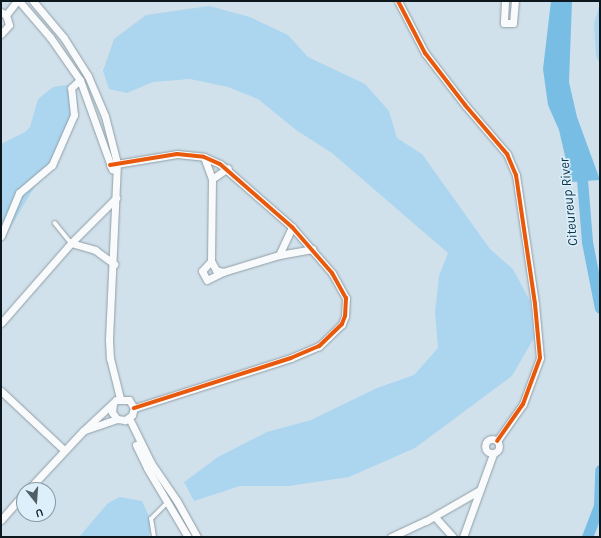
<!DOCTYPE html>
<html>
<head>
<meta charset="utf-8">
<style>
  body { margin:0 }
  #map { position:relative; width:601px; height:538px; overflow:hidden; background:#d0e1eb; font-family:Karla,sans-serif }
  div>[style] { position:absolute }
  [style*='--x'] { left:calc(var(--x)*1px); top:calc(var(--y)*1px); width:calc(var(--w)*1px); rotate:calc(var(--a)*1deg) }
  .green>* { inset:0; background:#acd6ef }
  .water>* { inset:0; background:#78bde3 }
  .river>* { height:11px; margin:-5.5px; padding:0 5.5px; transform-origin:5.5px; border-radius:5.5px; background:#78bde3 }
  .path>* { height:1px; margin-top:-0.5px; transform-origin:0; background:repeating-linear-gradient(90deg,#ccd1d3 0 1px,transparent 0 4px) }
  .roads { filter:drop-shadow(0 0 1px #909da5) drop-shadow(0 0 1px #909da5) }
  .lane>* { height:3.5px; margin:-1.75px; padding:0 1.75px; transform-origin:1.75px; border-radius:1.75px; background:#f8fafc }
  .street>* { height:7px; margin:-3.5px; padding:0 3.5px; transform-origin:3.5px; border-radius:3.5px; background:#f8fafc }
  .street>.ring { margin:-3.5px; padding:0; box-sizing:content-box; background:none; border:7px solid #f8fafc; border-radius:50% }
  .cycleway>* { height:4px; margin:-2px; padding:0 2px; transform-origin:2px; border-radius:2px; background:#e8590c }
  span { translate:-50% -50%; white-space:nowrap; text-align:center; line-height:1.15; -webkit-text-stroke:3px #dceffa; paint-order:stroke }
  .water-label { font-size:14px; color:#0d364a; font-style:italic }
  .frame { position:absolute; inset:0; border:2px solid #0c171e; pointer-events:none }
  .north { position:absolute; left:16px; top:482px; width:40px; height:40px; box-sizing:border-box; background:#dceffa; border:1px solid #8999a2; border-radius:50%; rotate:163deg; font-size:11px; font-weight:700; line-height:16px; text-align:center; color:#0c171e }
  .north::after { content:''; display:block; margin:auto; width:14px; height:18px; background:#515e66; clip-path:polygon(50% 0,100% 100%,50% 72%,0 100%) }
</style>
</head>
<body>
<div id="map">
  <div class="green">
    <div style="clip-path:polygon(600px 3px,600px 64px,596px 56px,594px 24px)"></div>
    <div style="clip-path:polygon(209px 6px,250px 17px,288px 35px,308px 57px,365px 84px,389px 111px,397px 138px,422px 154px,490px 249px,513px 269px,530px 301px,534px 338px,512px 376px,415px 448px,349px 477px,289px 486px,240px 486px,194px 501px,184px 482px,218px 457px,267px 432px,311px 420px,377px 388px,414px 375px,438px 348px,435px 312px,439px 276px,448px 253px,332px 153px,296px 130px,258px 99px,228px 87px,190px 79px,153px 82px,127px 93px,109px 89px,103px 71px,114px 39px,146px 15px)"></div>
    <div style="clip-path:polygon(67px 85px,74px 91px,78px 103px,77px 120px,51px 171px,35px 186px,1px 243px,1px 144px,25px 132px,30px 127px,38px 99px,53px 87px)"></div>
    <div style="clip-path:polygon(120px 497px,142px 501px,151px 521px,149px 537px,79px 537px,108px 503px)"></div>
  </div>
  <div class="water">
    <div style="clip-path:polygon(551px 1px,572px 1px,569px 82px,577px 117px,600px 180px,571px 182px,559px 130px,548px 105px,543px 69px)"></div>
  </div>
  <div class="river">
    <div style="--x:581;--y:167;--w:75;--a:85.4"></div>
    <div style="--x:587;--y:242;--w:67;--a:78.9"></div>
    <div style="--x:587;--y:537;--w:33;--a:-69"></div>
    <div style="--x:599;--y:506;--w:36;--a:-88"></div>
  </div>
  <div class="path">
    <div style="--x:93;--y:72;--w:19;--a:-43"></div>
    <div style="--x:107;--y:59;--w:23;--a:-65"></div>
    <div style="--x:117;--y:38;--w:39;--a:-37"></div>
    <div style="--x:148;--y:15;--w:42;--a:-9.7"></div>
    <div style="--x:189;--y:8;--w:48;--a:8.5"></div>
  </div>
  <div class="roads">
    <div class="lane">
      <div style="--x:55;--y:223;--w:26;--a:51"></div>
      <div style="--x:154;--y:537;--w:18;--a:-99"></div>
      <div style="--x:151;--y:519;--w:24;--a:-45"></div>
    </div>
    <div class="street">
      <div style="--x:19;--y:1;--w:48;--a:49.3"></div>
      <div style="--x:50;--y:37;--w:52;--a:55.1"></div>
      <div style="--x:80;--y:80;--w:95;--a:70.2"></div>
      <div style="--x:33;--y:1;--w:48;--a:50"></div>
      <div style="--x:64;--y:38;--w:45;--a:57.7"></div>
      <div style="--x:88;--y:76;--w:43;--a:67"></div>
      <div style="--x:105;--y:116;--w:49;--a:75.7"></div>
      <div style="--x:117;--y:163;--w:177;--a:92.6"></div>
      <div style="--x:109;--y:340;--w:18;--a:87"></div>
      <div style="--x:110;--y:358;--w:41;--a:76"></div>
      <div style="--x:398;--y:1;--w:59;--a:62.6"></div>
      <div style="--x:425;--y:53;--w:66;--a:52.4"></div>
      <div style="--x:465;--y:105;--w:65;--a:49.4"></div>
      <div style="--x:507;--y:154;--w:23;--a:67"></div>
      <div style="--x:516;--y:175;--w:130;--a:81.6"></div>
      <div style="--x:535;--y:304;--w:54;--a:84.7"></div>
      <div style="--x:540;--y:358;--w:49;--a:110.3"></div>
      <div style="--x:523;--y:404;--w:45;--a:125.1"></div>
      <div style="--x:505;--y:1;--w:22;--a:93"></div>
      <div style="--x:504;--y:23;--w:9;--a:0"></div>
      <div style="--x:513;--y:23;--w:22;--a:-85"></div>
      <div style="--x:1;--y:12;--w:6;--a:31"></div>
      <div style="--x:6;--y:15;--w:10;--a:73"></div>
      <div style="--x:9;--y:25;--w:12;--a:132"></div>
      <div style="--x:6;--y:15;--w:18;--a:-52"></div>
      <div style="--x:204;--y:157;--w:23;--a:70"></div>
      <div style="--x:212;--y:179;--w:82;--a:90.7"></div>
      <div style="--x:211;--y:261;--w:10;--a:61"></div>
      <div style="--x:216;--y:270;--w:7;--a:16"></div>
      <div style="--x:223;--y:272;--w:59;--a:-16.9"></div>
      <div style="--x:279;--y:255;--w:34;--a:-10"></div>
      <div style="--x:110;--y:165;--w:68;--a:-9.3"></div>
      <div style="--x:177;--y:154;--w:27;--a:6"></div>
      <div style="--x:204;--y:157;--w:17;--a:24"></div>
      <div style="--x:220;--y:164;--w:96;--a:41.2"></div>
      <div style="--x:292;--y:227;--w:61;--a:49"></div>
      <div style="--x:332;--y:273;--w:29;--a:61"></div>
      <div style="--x:346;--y:298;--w:18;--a:93"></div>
      <div style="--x:345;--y:316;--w:9;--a:111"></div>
      <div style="--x:342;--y:324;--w:32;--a:136"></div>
      <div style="--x:319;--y:346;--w:30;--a:157"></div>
      <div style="--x:291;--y:358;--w:165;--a:162.3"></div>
      <div style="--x:212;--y:179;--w:19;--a:-35"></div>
      <div style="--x:1;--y:236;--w:47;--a:-67.3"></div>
      <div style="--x:19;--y:193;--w:43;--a:-40.3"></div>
      <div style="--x:52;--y:165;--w:55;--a:-66.3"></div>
      <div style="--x:74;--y:115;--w:27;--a:-96"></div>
      <div style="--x:71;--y:88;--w:12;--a:-42"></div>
      <div style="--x:71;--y:243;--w:25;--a:16"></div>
      <div style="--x:95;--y:250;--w:24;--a:36"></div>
      <div style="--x:279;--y:255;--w:31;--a:-65"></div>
      <div style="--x:211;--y:261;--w:13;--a:132"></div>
      <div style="--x:202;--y:271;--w:10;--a:61"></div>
      <div style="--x:207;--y:280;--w:18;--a:-27"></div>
      <div style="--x:1;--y:323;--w:106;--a:-48.8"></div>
      <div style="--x:71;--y:243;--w:64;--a:-45"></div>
      <div style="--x:1;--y:391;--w:86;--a:43.1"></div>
      <div style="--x:129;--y:418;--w:50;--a:63.9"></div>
      <div style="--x:151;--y:463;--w:46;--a:55.6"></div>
      <div style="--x:177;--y:501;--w:41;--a:60.9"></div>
      <div style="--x:85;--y:430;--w:34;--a:-19"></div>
      <div class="ring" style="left:485px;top:439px;width:7px;height:7px"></div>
      <div style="--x:136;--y:445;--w:25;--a:64"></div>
      <div style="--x:147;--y:468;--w:80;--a:59.3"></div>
      <div style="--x:28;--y:490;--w:81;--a:-47"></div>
      <div style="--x:83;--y:431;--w:45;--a:-43.2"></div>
      <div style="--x:116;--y:400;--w:13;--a:0"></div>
      <div style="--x:129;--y:400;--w:9;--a:58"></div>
      <div style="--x:134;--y:408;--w:7;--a:106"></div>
      <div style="--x:132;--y:415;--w:9;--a:144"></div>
      <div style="--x:125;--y:420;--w:8;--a:-173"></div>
      <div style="--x:117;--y:419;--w:9;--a:-126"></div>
      <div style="--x:112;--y:412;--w:8;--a:-83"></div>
      <div style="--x:435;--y:517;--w:27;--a:48"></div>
      <div style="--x:1;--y:520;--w:35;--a:-49"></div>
      <div style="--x:391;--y:537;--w:38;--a:-25"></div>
      <div style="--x:426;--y:521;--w:62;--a:-29.9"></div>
      <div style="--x:463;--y:537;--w:88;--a:-70.1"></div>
    </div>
  </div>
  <div class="cycleway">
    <div style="--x:398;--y:1;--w:59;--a:62.6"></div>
    <div style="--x:425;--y:53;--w:66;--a:52.4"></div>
    <div style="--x:465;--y:105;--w:65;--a:49.4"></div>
    <div style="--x:507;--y:154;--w:23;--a:67"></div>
    <div style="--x:516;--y:175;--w:130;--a:81.6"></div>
    <div style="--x:535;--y:304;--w:54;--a:84.7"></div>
    <div style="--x:540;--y:358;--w:49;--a:110.3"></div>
    <div style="--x:523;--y:404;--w:45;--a:125.1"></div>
    <div style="--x:110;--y:165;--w:68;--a:-9.3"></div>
    <div style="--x:177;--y:154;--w:27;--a:6"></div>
    <div style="--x:204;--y:157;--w:17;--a:24"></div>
    <div style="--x:220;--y:164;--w:96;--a:41.2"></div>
    <div style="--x:292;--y:227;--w:61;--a:49"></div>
    <div style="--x:332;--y:273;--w:29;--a:61"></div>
    <div style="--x:346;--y:298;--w:18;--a:93"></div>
    <div style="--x:345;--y:316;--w:9;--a:111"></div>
    <div style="--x:342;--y:324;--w:32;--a:136"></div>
    <div style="--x:319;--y:346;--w:30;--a:157"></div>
    <div style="--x:291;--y:358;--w:165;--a:162.3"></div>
  </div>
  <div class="water-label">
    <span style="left:569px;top:202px;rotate:-96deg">Citeureup River</span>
  </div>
  <div class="frame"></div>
  <div class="north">U</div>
</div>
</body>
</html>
